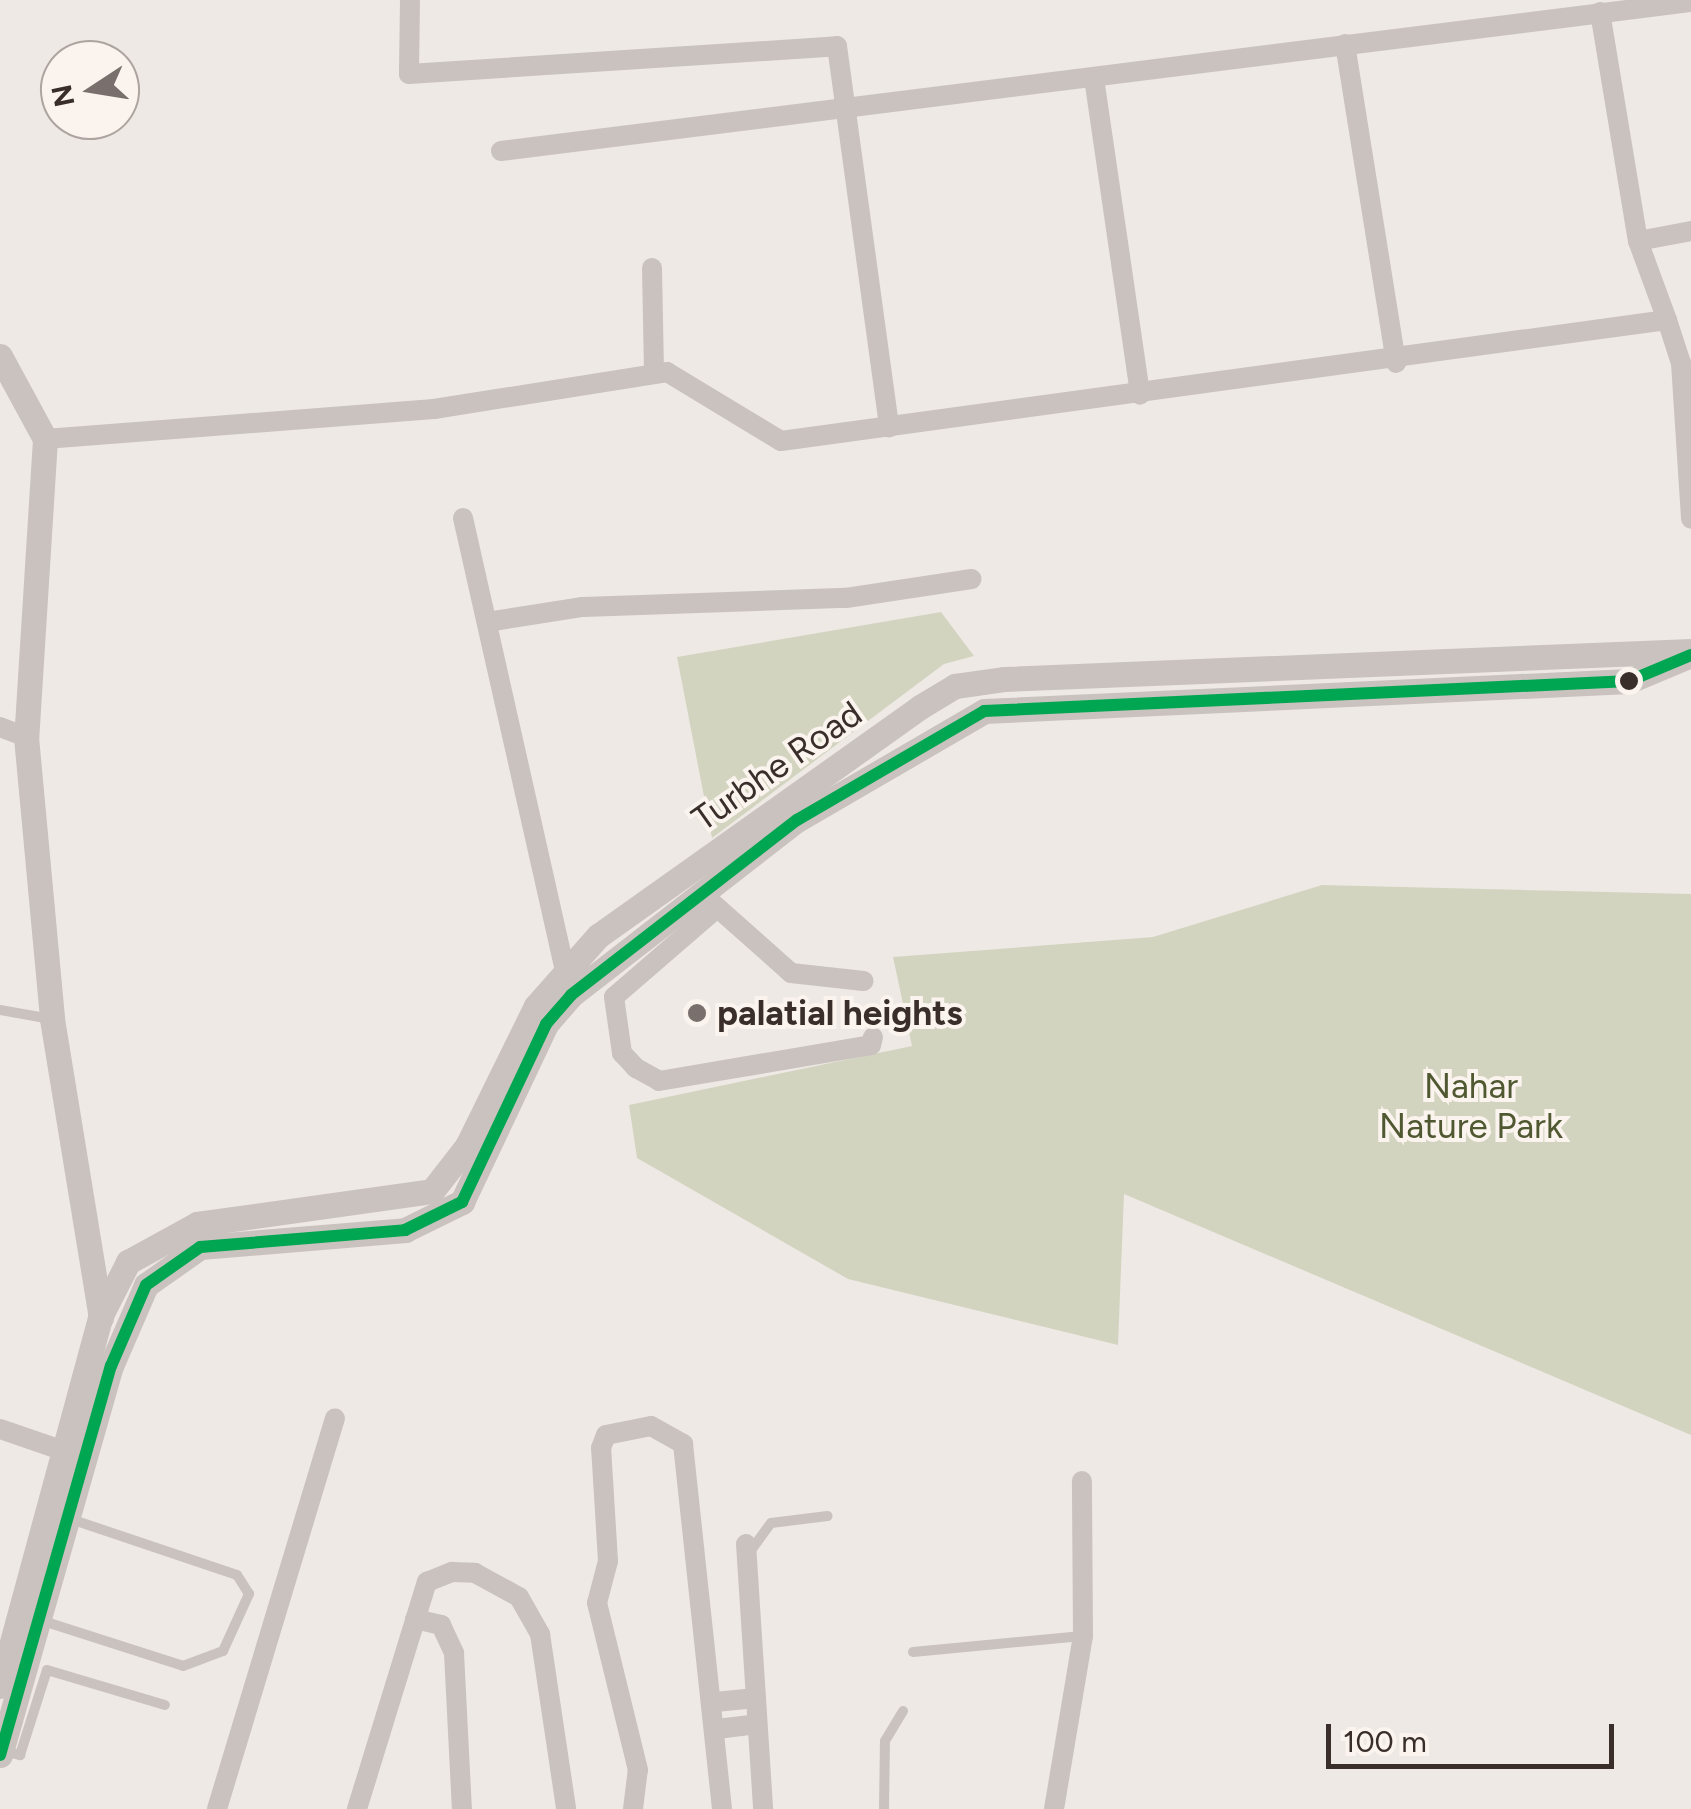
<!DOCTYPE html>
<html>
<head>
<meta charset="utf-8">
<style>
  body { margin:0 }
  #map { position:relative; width:1691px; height:1809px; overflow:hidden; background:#efe9e5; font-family:Figtree,sans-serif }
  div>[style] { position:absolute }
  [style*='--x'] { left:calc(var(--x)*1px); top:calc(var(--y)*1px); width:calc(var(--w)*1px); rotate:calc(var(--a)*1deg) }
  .green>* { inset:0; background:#d3d4c0 }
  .service>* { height:10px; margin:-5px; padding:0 5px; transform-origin:5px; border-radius:5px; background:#c9c2be }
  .minor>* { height:20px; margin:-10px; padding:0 10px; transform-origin:10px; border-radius:10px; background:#c9c2be }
  .tertiary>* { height:25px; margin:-12.5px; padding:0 12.5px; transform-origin:12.5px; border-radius:12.5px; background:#c9c2be }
  .bus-1>* { height:12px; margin:-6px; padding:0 6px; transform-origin:6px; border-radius:6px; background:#00a651 }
  .dots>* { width:28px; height:28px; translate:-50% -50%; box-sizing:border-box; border:5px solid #faf3ee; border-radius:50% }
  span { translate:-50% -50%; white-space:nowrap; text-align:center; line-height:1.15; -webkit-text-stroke:8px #faf3ee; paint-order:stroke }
  .street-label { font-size:35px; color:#3a2e2b }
  .poi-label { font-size:35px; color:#3a2e2b; font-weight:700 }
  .left { translate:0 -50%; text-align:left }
  .park-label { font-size:35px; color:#4f5830 }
  .north { position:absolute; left:40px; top:40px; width:100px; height:100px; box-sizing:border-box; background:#faf3ee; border:2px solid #ada4a0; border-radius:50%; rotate:258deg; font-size:28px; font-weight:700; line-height:40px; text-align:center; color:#3a2e2b }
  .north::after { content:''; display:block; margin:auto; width:35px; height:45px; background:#796f6c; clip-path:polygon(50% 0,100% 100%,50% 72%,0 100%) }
  .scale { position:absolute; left:1326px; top:1724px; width:288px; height:45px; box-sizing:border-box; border:5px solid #3a2e2b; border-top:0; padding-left:12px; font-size:30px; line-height:35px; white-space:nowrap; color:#3a2e2b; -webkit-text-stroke:8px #faf3ee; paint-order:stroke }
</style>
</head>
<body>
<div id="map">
  <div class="green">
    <div style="clip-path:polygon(941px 612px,974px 656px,944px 664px,712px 838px,677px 657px)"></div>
    <div style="clip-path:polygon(1322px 885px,1691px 894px,1691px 1435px,1124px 1194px,1118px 1345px,848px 1279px,637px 1158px,629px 1105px,912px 1046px,893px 957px,1153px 937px)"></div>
  </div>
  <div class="service">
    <div style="--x:0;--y:1010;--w:52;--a:10"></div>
    <div style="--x:752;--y:1549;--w:32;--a:-54"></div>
    <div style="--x:771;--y:1523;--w:57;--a:-7"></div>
    <div style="--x:40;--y:1620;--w:150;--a:17.8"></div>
    <div style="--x:183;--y:1666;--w:43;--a:-20.6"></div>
    <div style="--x:223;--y:1651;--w:63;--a:-65.5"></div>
    <div style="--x:249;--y:1594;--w:22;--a:-122"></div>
    <div style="--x:237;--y:1575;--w:178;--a:-161.4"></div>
    <div style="--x:913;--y:1652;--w:170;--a:-5.4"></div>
    <div style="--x:1;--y:1750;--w:20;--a:15"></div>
    <div style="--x:20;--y:1755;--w:89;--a:-72.4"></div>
    <div style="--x:47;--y:1670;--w:123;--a:16.5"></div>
    <div style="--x:884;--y:1809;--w:68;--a:-89.2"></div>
    <div style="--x:885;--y:1741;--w:35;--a:-59"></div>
  </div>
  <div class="minor">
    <div style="--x:410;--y:0;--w:74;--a:90.8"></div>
    <div style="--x:409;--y:74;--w:429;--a:-3.7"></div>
    <div style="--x:837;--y:46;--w:385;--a:82.2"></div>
    <div style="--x:1600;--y:12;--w:232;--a:80.6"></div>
    <div style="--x:1638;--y:241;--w:54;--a:-10.7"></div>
    <div style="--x:1345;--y:44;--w:323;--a:80.9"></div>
    <div style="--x:1094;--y:78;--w:320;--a:81.7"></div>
    <div style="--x:501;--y:151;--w:1199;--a:-7.14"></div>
    <div style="--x:1638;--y:241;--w:84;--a:69.8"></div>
    <div style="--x:652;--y:268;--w:106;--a:88.9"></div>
    <div style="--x:45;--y:439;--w:390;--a:-4.4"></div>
    <div style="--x:434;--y:409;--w:236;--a:-9"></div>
    <div style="--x:667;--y:372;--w:133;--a:31.2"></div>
    <div style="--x:781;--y:441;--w:894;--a:-7.78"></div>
    <div style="--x:1667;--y:320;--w:45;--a:72"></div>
    <div style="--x:1681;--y:363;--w:156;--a:86.3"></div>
    <div style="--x:463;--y:518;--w:473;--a:77.3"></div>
    <div style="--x:487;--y:622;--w:97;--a:-8.9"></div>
    <div style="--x:583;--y:607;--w:263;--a:-2"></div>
    <div style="--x:846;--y:598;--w:127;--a:-8.6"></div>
    <div style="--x:0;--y:727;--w:28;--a:21"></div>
    <div style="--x:710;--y:901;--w:108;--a:41.6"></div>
    <div style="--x:791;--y:973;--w:73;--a:6.3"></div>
    <div style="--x:717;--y:908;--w:136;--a:139.2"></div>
    <div style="--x:614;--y:997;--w:57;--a:81.9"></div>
    <div style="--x:622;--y:1053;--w:21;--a:47"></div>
    <div style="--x:636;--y:1068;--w:26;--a:29"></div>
    <div style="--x:659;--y:1081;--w:215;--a:-9.6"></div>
    <div style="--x:871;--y:1045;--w:8;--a:-76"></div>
    <div style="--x:0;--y:1429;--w:74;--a:18.9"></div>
    <div style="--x:746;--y:1544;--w:266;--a:86.3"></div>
    <div style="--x:415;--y:1619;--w:27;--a:13"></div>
    <div style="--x:441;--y:1625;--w:31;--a:65"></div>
    <div style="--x:454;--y:1653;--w:156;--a:87.1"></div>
    <div style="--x:715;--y:1702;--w:41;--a:-5.6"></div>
    <div style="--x:717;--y:1729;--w:40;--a:-7.1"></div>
    <div style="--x:217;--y:1809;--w:408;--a:-73.2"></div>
    <div style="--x:357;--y:1809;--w:238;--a:-72.9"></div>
    <div style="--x:427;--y:1582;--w:27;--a:-22"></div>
    <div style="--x:452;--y:1572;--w:23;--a:2"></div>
    <div style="--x:475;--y:1573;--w:50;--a:28.6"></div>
    <div style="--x:519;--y:1597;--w:43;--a:60.4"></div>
    <div style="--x:540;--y:1634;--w:177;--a:81.5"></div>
    <div style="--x:633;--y:1809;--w:39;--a:-83"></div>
    <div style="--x:638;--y:1770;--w:172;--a:-103.8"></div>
    <div style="--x:597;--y:1603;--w:43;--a:-75.3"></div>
    <div style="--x:608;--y:1561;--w:113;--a:-93.5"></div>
    <div style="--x:601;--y:1448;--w:14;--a:-69"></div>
    <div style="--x:606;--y:1435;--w:46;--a:-11.3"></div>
    <div style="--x:651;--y:1426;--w:37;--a:29"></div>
    <div style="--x:683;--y:1444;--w:367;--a:83.9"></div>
    <div style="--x:1054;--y:1809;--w:175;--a:-80.5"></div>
    <div style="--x:1083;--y:1636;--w:155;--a:-90.4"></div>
  </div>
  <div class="tertiary">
    <div style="--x:0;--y:356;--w:94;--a:61.5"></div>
    <div style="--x:45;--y:439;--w:299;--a:93.6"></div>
    <div style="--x:26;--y:737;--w:283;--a:84.7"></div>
    <div style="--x:52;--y:1019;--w:303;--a:80.7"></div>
    <div style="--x:0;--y:1686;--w:382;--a:-74.8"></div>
    <div style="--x:100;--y:1317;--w:62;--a:-63"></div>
    <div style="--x:128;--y:1262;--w:79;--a:-28.8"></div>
    <div style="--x:197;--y:1224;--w:237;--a:-8"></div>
    <div style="--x:432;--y:1191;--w:57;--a:-52.1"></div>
    <div style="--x:467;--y:1146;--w:156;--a:-63.8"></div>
    <div style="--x:536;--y:1006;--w:94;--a:-48.5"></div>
    <div style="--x:598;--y:936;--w:395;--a:-35.4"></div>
    <div style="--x:920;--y:707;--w:41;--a:-31"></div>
    <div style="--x:955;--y:686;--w:49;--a:-8.1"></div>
    <div style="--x:1004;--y:679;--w:688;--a:-2.33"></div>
    <div style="--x:0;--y:1755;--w:405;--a:-74.1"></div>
    <div style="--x:111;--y:1366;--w:88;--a:-66.6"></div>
    <div style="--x:146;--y:1285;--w:66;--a:-35.1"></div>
    <div style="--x:200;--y:1247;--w:206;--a:-4.7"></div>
    <div style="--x:405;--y:1230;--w:64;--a:-26.2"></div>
    <div style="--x:462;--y:1202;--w:197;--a:-64.7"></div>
    <div style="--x:546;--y:1024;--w:38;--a:-49"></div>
    <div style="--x:571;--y:995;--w:286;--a:-37.8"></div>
    <div style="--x:797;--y:820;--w:216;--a:-30.2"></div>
    <div style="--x:984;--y:711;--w:646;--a:-2.66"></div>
    <div style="--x:1629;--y:681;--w:67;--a:-22.8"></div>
  </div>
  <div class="bus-1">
    <div style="--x:0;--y:1755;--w:405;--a:-74.1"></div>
    <div style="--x:111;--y:1366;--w:88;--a:-66.6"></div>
    <div style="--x:146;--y:1285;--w:66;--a:-35.1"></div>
    <div style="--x:200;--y:1247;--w:206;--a:-4.7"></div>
    <div style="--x:405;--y:1230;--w:64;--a:-26.2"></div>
    <div style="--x:462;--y:1202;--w:197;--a:-64.7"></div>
    <div style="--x:546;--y:1024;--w:38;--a:-49"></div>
    <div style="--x:571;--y:995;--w:286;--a:-37.8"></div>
    <div style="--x:797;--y:820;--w:216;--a:-30.2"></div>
    <div style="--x:984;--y:711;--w:646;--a:-2.66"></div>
    <div style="--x:1629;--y:681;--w:67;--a:-22.8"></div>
  </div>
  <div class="dots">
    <div style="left:1629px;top:681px;background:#3a2e2b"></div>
    <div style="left:697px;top:1013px;background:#796f6c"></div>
  </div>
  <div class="street-label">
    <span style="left:777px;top:766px;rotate:-35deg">Turbhe Road</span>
  </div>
  <div class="poi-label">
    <span class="left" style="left:717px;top:1013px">palatial heights</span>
  </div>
  <div class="park-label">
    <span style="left:1471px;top:1106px">Nahar<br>Nature Park</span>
  </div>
  <div class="north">N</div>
  <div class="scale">100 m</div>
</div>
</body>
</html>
